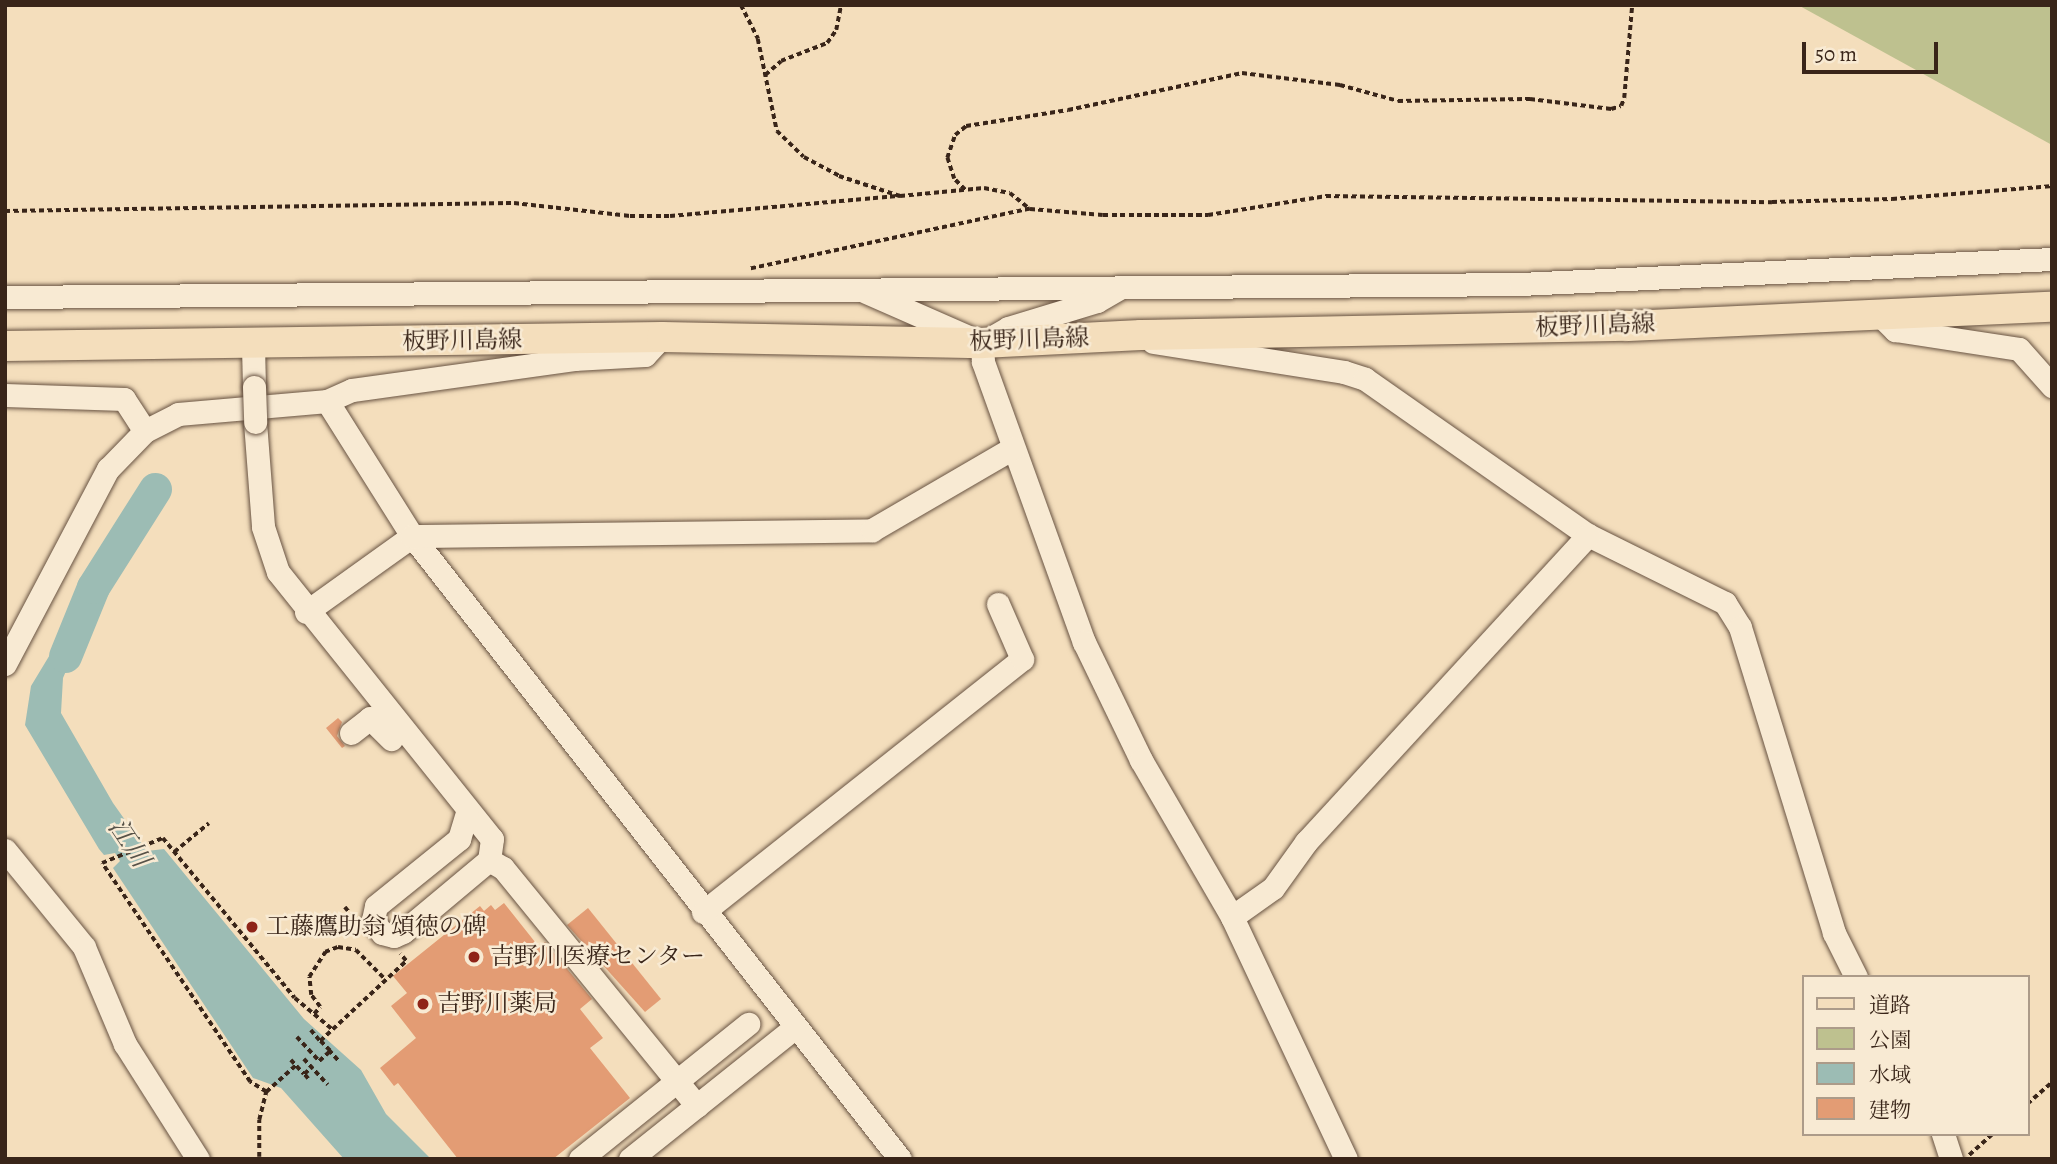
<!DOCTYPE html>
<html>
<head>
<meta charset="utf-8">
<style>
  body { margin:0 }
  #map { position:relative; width:2057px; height:1164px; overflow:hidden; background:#f4debc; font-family:Alegreya,"Noto Serif JP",serif }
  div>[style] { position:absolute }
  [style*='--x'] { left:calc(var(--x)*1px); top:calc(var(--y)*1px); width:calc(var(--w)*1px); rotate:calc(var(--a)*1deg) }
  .green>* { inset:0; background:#bec18f }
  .water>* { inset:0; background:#9cbcb4 }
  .river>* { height:33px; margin:-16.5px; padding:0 16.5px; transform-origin:16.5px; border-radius:16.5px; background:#9cbcb4 }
  .building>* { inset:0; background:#e39c74 }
  .path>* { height:3.5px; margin-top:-1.75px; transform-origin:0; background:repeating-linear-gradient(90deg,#392519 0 5px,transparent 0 8.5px) }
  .roads { filter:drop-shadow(0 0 2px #685342) drop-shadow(0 0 2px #685342) }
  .minor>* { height:23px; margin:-11.5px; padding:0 11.5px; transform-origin:11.5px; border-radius:11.5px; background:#f8ead3 }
  .major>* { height:30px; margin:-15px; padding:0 15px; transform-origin:15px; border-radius:15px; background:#f4debc }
  .bridges { filter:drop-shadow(0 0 2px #685342) drop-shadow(0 0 2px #685342) }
  .minor-bridge>* { height:23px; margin:-11.5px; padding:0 11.5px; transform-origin:11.5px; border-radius:11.5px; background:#f8ead3 }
  .dots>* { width:19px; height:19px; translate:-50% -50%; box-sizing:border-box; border:4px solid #f8ead3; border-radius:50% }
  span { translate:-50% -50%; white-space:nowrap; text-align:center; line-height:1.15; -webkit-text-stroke:5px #f8ead3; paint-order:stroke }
  .street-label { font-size:24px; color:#392519 }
  .poi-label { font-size:24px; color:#392519 }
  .left { translate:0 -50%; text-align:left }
  .water-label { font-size:26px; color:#575248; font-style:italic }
  .frame { position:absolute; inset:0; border:7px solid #392519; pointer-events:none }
  .legend { position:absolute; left:1802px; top:975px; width:228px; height:161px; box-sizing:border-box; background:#f8ead3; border:2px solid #ac9b89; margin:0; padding:9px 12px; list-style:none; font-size:21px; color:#392519 }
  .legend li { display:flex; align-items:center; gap:14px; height:35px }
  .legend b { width:35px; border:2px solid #ac9b89 }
  .scale { position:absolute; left:1802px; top:42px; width:136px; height:32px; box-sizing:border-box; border:4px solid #392519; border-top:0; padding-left:9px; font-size:21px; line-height:24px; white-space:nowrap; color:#392519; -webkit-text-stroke:5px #f8ead3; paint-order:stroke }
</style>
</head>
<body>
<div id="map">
  <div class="green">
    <div style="clip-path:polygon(1798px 5px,2052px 5px,2052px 145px)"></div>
  </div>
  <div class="water">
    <div style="clip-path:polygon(77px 610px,89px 617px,63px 678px,61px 713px,113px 803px,147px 851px,164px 849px,304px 1019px,361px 1070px,386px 1114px,431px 1159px,344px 1159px,281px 1088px,253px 1078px,113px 868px,120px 861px,115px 853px,104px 855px,99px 849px,25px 725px,31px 686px)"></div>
  </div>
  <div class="river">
    <div style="--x:65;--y:656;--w:74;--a:-67.9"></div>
    <div style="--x:93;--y:587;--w:116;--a:-57.7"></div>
  </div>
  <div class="building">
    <div style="clip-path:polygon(338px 718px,342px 722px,337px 736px,345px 746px,342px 748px,326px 728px)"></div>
    <div style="clip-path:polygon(504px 903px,539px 947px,545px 942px,592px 999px,580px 1009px,603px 1038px,590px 1048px,630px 1098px,553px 1159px,458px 1159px,398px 1083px,394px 1086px,380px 1068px,416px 1038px,391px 1006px,407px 993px,393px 976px,480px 906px,484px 911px,491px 905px,495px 910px)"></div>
    <div style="clip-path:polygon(588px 908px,661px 999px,645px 1012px,567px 925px)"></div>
  </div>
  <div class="path">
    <div style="--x:741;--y:5;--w:38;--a:63"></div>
    <div style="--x:758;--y:39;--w:94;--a:78.3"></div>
    <div style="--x:777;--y:131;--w:37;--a:44"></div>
    <div style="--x:804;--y:157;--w:40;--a:28"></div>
    <div style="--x:839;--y:176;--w:64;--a:18.2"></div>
    <div style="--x:900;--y:196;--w:84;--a:-5.4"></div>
    <div style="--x:984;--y:188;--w:26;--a:11"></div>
    <div style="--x:1010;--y:193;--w:26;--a:39"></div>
    <div style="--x:1030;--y:209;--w:287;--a:167.9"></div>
    <div style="--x:765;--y:75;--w:21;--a:-41"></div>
    <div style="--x:781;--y:61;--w:49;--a:-21.4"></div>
    <div style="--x:827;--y:43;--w:16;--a:-55"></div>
    <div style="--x:836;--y:30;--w:25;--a:-79"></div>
    <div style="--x:965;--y:190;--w:16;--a:-135"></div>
    <div style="--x:954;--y:179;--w:22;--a:-108"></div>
    <div style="--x:947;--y:158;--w:24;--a:-71"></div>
    <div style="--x:955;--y:135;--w:14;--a:-39"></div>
    <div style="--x:966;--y:126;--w:103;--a:-8.9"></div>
    <div style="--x:1068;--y:110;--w:178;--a:-12"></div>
    <div style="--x:1242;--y:73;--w:99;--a:7"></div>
    <div style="--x:1340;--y:85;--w:60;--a:15.4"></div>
    <div style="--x:1398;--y:101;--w:132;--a:-0.9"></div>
    <div style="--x:1530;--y:99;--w:82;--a:7"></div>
    <div style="--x:1611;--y:109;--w:10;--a:-17"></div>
    <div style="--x:1621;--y:106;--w:9;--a:-69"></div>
    <div style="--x:1624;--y:98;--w:93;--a:-85.1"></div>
    <div style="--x:1030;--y:209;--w:73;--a:4.7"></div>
    <div style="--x:1103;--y:215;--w:105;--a:0"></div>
    <div style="--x:1208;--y:215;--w:120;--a:-9.1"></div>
    <div style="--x:1326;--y:196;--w:446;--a:0.8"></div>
    <div style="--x:1772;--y:202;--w:120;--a:-1.4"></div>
    <div style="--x:1892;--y:199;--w:161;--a:-4.6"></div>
    <div style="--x:5;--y:211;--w:509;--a:-0.9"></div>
    <div style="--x:514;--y:203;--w:117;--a:6.4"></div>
    <div style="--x:630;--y:216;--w:40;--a:0"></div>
    <div style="--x:670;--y:216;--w:231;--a:-5"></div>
    <div style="--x:174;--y:852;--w:45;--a:-39.6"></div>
    <div style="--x:345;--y:907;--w:13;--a:51"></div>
    <div style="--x:314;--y:1014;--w:9;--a:-49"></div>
    <div style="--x:320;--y:1007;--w:15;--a:-127"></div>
    <div style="--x:311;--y:995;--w:18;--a:-96"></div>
    <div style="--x:309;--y:977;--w:30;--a:-57"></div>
    <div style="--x:325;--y:952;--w:14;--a:-21"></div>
    <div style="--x:338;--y:947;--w:18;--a:9"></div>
    <div style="--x:356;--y:950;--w:42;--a:45"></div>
    <div style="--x:311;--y:1030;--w:16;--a:50"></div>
    <div style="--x:297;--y:1037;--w:33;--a:47"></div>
    <div style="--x:319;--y:1061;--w:15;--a:-42"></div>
    <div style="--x:330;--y:1051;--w:14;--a:-135"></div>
    <div style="--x:320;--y:1041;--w:117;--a:-42.9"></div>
    <div style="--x:406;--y:961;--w:9;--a:-131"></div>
    <div style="--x:329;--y:1050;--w:15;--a:48"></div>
    <div style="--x:304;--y:1059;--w:35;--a:47"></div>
    <div style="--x:291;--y:1060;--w:19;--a:47"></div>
    <div style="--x:308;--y:1079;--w:6;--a:-129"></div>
    <div style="--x:304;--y:1074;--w:11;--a:-41"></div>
    <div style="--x:266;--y:1092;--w:19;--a:-148"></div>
    <div style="--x:250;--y:1082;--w:264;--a:-124.1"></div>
    <div style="--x:102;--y:863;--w:66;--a:-22.3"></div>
    <div style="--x:163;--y:838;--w:207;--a:50.5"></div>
    <div style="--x:295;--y:998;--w:48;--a:40"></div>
    <div style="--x:2027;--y:1104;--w:33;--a:-41"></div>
    <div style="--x:1969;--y:1155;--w:31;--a:-42"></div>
    <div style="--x:259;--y:1157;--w:37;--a:-90"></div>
    <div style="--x:259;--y:1120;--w:29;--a:-76"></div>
    <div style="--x:266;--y:1092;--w:40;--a:-42"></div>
  </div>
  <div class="roads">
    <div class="minor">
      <div style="--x:866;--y:292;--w:117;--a:23.7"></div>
      <div style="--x:5;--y:297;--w:1515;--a:-0.49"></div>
      <div style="--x:1520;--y:284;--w:533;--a:-2.69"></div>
      <div style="--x:1879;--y:314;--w:23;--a:45"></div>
      <div style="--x:1895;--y:330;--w:125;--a:8.7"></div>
      <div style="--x:2019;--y:349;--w:50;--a:48.3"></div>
      <div style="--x:984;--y:342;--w:28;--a:-30"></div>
      <div style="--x:1008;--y:328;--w:93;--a:-16.9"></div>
      <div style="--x:1097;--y:301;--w:28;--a:-30"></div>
      <div style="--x:1153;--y:342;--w:193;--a:8.9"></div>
      <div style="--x:1344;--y:372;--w:22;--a:18"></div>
      <div style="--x:1365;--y:379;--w:272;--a:35"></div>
      <div style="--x:1588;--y:535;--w:153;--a:26.4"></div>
      <div style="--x:1725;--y:603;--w:28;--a:58"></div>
      <div style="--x:1740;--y:627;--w:320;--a:72.9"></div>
      <div style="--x:1834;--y:933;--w:49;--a:63.4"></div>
      <div style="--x:982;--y:343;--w:19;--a:87"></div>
      <div style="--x:983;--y:362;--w:298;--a:70.2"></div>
      <div style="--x:1084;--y:642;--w:131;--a:64.2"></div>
      <div style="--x:1141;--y:760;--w:181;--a:59.9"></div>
      <div style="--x:1232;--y:917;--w:268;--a:64.8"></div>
      <div style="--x:253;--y:346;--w:41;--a:88.6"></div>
      <div style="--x:5;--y:395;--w:119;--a:1.9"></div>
      <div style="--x:124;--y:399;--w:38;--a:57"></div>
      <div style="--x:327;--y:401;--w:160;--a:57.8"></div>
      <div style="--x:412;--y:536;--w:791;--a:51.93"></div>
      <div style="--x:255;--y:422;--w:105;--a:85.6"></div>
      <div style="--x:263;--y:527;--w:47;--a:71.6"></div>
      <div style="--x:278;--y:572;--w:342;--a:51.3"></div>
      <div style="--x:492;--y:839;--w:21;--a:98"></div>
      <div style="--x:489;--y:860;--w:112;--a:140.1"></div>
      <div style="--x:403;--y:932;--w:10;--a:156"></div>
      <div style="--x:394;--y:936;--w:12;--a:-166"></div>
      <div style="--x:382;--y:933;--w:16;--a:-125"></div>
      <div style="--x:373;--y:920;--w:14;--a:-78"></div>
      <div style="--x:376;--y:906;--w:107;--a:-38.9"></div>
      <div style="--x:459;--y:839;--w:27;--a:-73"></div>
      <div style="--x:306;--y:612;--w:130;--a:-35.6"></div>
      <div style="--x:412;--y:536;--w:460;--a:-0.7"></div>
      <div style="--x:872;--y:530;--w:163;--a:-30.2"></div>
      <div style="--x:5;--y:664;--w:221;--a:-62.2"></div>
      <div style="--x:108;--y:469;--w:53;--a:-45.8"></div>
      <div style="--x:145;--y:431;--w:37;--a:-27"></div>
      <div style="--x:178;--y:414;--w:150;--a:-5"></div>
      <div style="--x:327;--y:401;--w:27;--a:-24"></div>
      <div style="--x:352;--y:390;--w:224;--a:-7.9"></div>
      <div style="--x:574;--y:359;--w:71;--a:-3.2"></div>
      <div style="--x:645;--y:355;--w:25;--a:-47"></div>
      <div style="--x:351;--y:733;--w:24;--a:-38"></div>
      <div style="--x:370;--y:718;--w:30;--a:45"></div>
      <div style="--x:5;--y:850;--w:125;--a:50.8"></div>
      <div style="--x:84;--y:947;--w:105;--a:67.1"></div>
      <div style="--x:125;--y:1044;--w:136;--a:57.6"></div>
      <div style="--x:489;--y:860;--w:16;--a:30"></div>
      <div style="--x:503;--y:868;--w:307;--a:50.8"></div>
      <div style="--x:703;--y:912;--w:407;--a:-38.4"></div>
      <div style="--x:1022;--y:659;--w:60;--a:-113.6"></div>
      <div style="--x:1232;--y:917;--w:50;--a:-35.3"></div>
      <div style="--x:1273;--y:888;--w:57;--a:-54.3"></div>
      <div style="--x:1306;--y:842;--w:417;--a:-47.4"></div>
      <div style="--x:1943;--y:1134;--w:26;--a:72"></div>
      <div style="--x:580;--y:1159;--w:216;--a:-38.8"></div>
      <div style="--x:630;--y:1159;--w:210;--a:-38.6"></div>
    </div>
    <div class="major">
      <div style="--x:5;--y:346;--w:657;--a:-0.78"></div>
      <div style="--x:662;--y:337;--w:320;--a:1.1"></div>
      <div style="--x:982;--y:343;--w:159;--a:-2.9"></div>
      <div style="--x:1141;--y:335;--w:486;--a:-1.1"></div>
      <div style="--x:1627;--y:326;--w:425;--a:-2.6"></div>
    </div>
  </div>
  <div class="bridges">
    <div class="minor-bridge">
      <div style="--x:254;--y:387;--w:35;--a:88"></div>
    </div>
  </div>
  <div class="dots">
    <div style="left:252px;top:927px;background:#8f2418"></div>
    <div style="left:474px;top:957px;background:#8f2418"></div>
    <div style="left:423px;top:1004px;background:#8f2418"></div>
  </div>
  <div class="street-label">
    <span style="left:1595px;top:326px;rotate:-2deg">板野川島線</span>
    <span style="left:1029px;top:340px;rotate:-2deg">板野川島線</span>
    <span style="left:462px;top:341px;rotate:-1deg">板野川島線</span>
  </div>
  <div class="poi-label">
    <span class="left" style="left:266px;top:927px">工藤鷹助翁 頌徳の碑</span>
    <span class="left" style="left:490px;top:957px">吉野川医療センター</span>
    <span class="left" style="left:437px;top:1004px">吉野川薬局</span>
  </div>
  <div class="water-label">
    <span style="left:129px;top:843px;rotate:56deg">江川</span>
  </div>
  <div class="frame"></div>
  <ul class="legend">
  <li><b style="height:9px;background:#f4debc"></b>道路</li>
  <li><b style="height:19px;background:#bec18f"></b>公園</li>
  <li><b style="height:19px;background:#9cbcb4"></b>水域</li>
  <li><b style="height:19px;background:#e39c74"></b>建物</li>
  </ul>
  <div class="scale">50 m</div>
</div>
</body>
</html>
